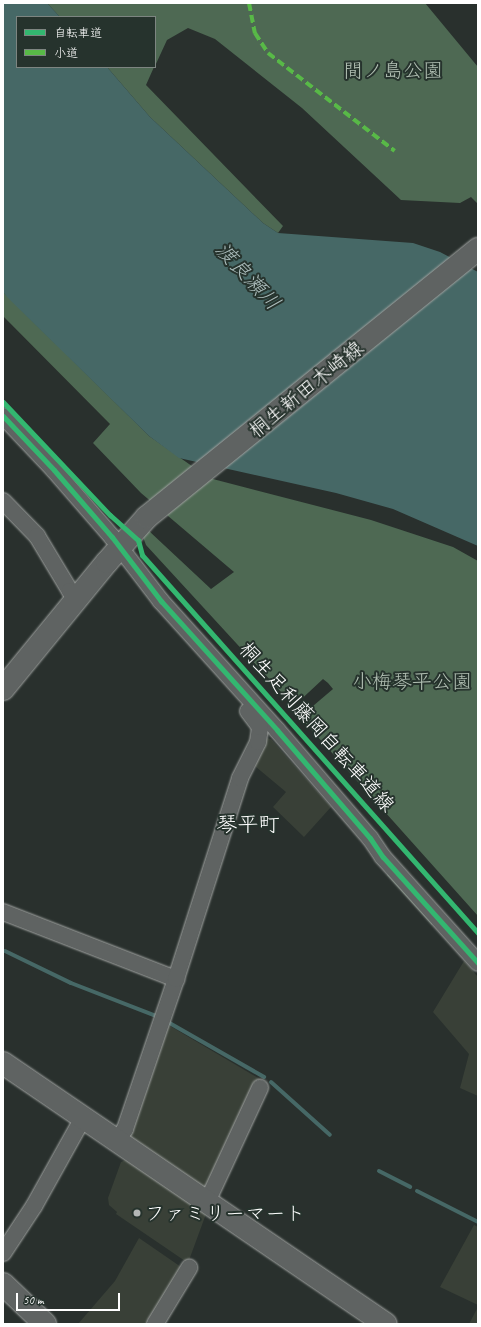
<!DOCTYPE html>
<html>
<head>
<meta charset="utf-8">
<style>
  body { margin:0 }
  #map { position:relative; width:481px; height:1327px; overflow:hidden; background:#29302d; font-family:Caveat,"Klee One",sans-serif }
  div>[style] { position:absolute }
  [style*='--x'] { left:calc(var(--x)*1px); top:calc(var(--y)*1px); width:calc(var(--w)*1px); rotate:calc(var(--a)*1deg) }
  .built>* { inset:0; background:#394037 }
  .green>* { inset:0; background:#4e6953 }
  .water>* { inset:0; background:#466866 }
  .stream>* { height:4px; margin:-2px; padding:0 2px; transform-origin:2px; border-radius:2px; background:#466866 }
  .roads { filter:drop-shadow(0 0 1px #9fa2a0) drop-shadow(0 0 1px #9fa2a0) }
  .street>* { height:16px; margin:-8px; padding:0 8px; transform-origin:8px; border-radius:8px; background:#5f6362 }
  .secondary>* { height:22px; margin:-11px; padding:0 11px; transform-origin:11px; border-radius:11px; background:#5f6362 }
  .quiet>* { height:4px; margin-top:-2px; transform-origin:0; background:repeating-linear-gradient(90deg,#58b947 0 8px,transparent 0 12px) }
  .cycleway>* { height:5px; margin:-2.5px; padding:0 2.5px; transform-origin:2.5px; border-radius:2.5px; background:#33b770 }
  .dots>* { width:11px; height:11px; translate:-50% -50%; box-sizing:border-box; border:2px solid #26332d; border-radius:50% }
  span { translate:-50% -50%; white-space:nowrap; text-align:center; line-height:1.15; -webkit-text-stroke:4px #26332d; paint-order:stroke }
  .park-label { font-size:20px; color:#b2c0b4 }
  .street-label { font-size:20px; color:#fff }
  .poi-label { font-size:20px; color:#fff }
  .left { translate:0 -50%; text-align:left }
  .water-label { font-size:21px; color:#adbebd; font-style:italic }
  .neighbourhood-label { font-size:21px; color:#fff }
  .frame { position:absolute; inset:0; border:4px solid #fff; pointer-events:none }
  .legend { position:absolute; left:16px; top:16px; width:140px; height:52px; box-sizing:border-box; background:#26332d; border:1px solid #7d8581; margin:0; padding:5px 7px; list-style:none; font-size:12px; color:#fff }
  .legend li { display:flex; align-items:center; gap:8px; height:20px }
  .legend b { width:20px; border:1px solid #7d8581 }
  .scale { position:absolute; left:16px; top:1293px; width:104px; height:18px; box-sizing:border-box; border:2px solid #fff; border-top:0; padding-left:5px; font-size:12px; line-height:14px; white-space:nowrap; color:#fff; -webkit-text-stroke:3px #26332d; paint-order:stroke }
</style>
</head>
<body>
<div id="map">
  <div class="built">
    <div style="clip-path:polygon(266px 738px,271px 739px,331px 807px,304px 837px,273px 807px,286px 792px,250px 762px)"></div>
    <div style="clip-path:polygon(464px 961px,478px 977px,478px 1096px,460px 1088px,469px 1054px,433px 1012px)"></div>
    <div style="clip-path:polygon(165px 1023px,260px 1079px,205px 1191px,129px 1139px)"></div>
    <div style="clip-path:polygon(128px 1159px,206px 1214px,188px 1263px,116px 1214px,117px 1212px,109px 1205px,108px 1198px,121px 1162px)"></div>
    <div style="clip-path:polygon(474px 1225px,478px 1227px,478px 1305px,440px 1287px)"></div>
    <div style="clip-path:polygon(139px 1238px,184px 1269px,151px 1324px,78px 1324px,115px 1281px)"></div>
    <div style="clip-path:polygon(478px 1307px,478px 1324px,469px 1324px)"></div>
  </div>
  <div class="green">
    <div style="clip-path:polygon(47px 3px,425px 3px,478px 67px,478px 204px,471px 197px,460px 203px,401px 200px,302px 108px,215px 39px,188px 28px,167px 40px,155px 66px,155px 17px,60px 17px)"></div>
    <div style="clip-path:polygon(107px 67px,154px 67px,146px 85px,283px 226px,278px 233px,263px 223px,150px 117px)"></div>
    <div style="clip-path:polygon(3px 292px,149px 436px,209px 478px,371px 520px,453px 547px,478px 561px,478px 916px,300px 717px,333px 689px,328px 683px,323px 679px,294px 706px,146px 545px,143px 537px,149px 531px,211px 589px,234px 572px,141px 493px,93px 443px,110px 424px,3px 316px)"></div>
    <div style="clip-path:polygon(389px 873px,433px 921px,432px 925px,387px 875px)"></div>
  </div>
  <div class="water">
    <div style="clip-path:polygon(3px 3px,47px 3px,60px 17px,17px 17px,17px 67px,107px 67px,150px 117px,263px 223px,278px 233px,413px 243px,440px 252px,478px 272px,478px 546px,393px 509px,336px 493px,179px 458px,149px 436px,8px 298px,3px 292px)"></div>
  </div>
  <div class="stream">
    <div style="--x:5;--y:951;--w:73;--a:25.9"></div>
    <div style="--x:71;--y:983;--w:91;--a:21.2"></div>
    <div style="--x:166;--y:1021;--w:113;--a:29.7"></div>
    <div style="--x:271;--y:1082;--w:79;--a:41.9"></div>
    <div style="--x:379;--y:1171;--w:35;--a:27"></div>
    <div style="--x:417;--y:1191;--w:68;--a:26.9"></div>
  </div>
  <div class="roads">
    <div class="street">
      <div style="--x:3;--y:416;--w:74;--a:46.6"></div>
      <div style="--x:54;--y:470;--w:89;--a:49.1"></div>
      <div style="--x:112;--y:537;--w:81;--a:52.6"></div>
      <div style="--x:161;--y:601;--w:173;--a:48"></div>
      <div style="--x:277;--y:730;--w:143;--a:49.3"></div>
      <div style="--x:370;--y:838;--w:23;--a:56"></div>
      <div style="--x:383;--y:857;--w:142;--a:48.1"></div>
      <div style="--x:3;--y:501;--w:49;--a:45.8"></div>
      <div style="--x:37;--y:536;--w:64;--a:59"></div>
      <div style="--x:70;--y:591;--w:10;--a:45"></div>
      <div style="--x:3;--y:912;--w:186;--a:21.2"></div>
      <div style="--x:117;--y:1140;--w:14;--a:-54"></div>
      <div style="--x:125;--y:1129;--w:158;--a:-71.2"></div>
      <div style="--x:176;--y:979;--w:211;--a:-72.3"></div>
      <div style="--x:240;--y:778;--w:40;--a:-63.4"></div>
      <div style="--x:258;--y:742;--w:15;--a:-82"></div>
      <div style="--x:260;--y:727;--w:20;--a:-127"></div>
      <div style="--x:207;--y:1202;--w:126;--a:-65.1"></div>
      <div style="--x:3;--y:1253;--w:56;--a:-56.6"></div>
      <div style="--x:34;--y:1206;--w:101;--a:-60.9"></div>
      <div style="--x:155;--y:1324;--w:66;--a:-58.7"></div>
    </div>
    <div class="secondary">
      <div style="--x:3;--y:689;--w:164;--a:-50.7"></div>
      <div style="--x:107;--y:562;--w:60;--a:-48.4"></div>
      <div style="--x:147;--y:517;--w:426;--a:-39"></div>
      <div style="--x:3;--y:1063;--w:463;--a:34.3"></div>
      <div style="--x:3;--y:1284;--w:58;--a:43.6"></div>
    </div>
  </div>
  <div class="quiet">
    <div style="--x:249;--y:3;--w:31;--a:79"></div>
    <div style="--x:255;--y:33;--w:24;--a:57"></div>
    <div style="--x:268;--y:53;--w:160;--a:37.7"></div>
  </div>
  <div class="cycleway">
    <div style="--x:3;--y:402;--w:156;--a:46.6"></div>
    <div style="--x:110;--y:515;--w:38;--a:42"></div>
    <div style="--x:138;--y:540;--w:16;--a:75"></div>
    <div style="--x:142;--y:555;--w:506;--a:48.37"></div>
    <div style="--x:3;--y:416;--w:74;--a:46.6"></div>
    <div style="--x:54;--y:470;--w:89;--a:49.1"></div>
    <div style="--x:112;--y:537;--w:81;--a:52.6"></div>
    <div style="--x:161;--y:601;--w:173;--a:48"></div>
    <div style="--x:277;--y:730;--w:143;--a:49.3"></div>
    <div style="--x:370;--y:838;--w:23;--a:56"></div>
    <div style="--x:383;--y:857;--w:142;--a:48.1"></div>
  </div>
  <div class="dots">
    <div style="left:137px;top:1213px;background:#b4b7b6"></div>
  </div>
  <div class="park-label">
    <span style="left:393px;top:70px">間ノ島公園</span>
    <span style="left:412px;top:681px">小梅琴平公園</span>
  </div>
  <div class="street-label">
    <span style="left:306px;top:389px;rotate:-39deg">桐生新田木崎線</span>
    <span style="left:317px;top:727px;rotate:48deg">桐生足利藤岡自転車道線</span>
  </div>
  <div class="poi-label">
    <span class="left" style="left:145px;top:1213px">ファミリーマート</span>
  </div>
  <div class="water-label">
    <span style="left:248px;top:276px;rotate:47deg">渡良瀬川</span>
  </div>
  <div class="neighbourhood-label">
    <span style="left:248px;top:824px">琴平町</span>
  </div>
  <div class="frame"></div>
  <ul class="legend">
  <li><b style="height:5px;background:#33b770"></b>自転車道</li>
  <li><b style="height:5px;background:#58b947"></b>小道</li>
  </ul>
  <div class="scale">50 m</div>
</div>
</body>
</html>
